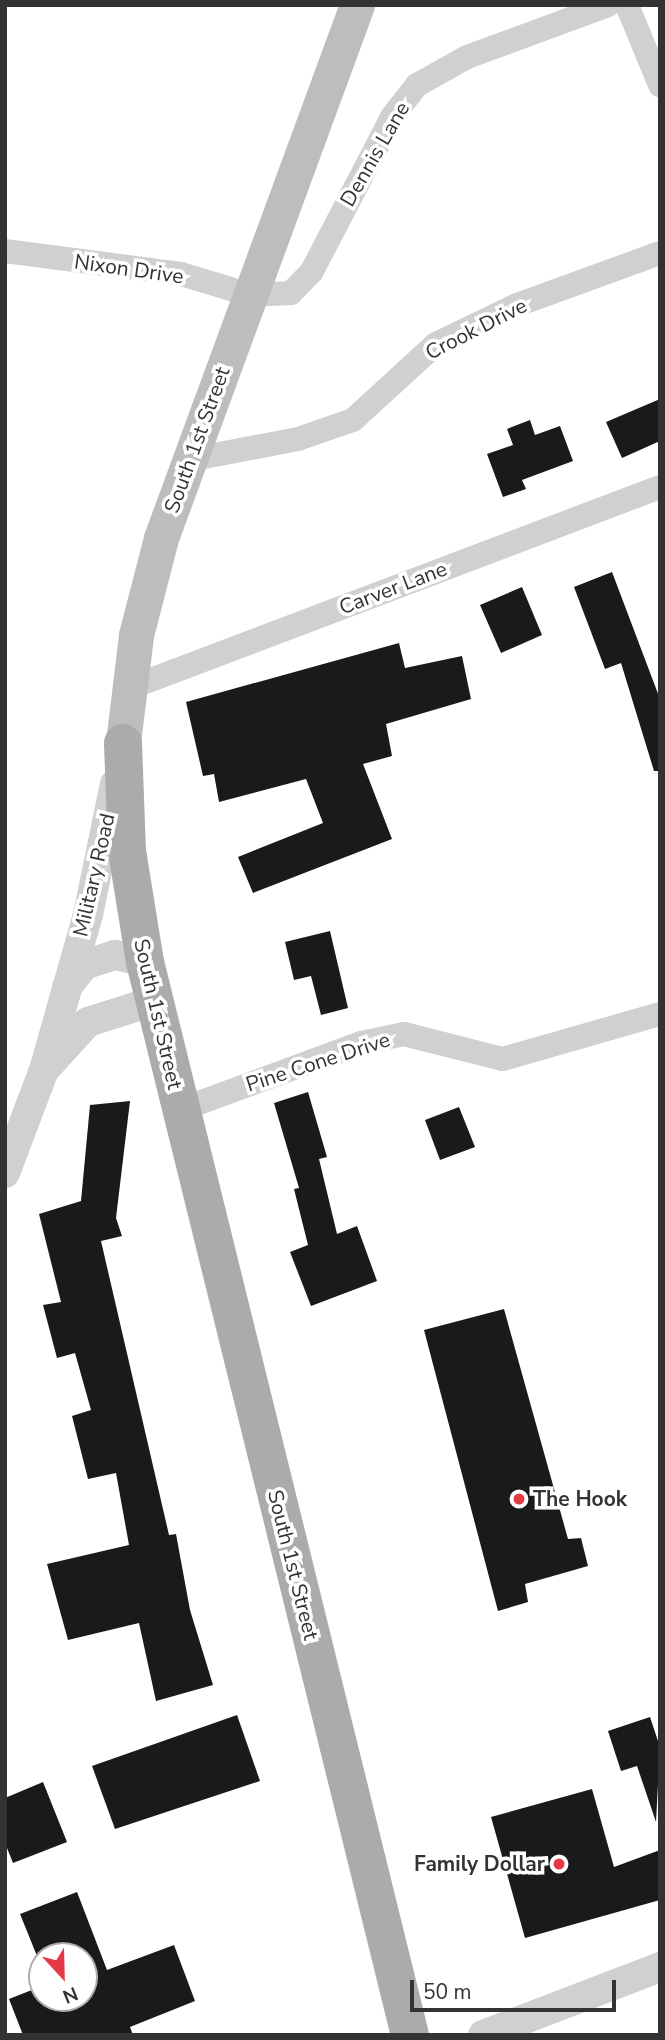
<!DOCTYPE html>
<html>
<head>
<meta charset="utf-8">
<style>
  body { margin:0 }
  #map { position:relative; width:665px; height:2040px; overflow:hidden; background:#fff; font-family:"Nunito Sans",sans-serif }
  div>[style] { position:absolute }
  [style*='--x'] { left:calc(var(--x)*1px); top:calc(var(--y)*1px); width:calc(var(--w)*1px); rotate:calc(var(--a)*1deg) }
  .building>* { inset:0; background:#1a1a1a }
  .minor>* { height:24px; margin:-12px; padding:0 12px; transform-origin:12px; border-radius:12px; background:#d0d0d0 }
  .tertiary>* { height:30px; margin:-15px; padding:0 15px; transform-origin:15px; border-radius:15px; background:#d0d0d0 }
  .secondary>* { height:35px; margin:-17.5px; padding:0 17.5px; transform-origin:17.5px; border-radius:17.5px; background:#bdbdbd }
  .primary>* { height:38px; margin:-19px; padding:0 19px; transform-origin:19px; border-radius:19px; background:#ababab }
  .dots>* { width:19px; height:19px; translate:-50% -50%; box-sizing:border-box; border:4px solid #fff; border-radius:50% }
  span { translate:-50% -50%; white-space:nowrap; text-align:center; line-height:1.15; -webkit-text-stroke:7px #fff; paint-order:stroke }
  .street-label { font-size:21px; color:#333 }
  .poi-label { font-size:21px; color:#333; font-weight:700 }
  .left { translate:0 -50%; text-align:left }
  .right { translate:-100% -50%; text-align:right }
  .frame { position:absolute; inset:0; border:7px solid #333; pointer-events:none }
  .north { position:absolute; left:28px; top:1942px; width:70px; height:70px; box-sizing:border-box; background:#fff; border:2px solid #adadad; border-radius:50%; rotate:158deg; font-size:19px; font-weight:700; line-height:28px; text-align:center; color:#333 }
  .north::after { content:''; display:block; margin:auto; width:24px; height:32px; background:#e63946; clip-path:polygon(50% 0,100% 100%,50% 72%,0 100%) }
  .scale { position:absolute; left:410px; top:1980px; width:206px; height:32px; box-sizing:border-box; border:4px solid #333; border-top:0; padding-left:9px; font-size:21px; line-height:24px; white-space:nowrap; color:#333; -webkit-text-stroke:5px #fff; paint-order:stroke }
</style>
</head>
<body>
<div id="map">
  <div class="building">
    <div style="clip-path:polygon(660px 399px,660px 441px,622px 458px,606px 422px)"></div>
    <div style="clip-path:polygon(530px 420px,535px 435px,560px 426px,573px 461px,522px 480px,526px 489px,503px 497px,487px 454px,513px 445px,507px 429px)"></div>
    <div style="clip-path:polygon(612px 572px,660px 699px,660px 771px,654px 771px,621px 663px,605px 669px,574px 587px)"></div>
    <div style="clip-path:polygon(522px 587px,542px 635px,501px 653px,480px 605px)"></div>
    <div style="clip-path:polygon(399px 643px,405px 668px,462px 656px,471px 699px,386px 724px,392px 756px,363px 764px,392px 839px,253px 893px,238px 857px,323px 823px,306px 779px,219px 802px,214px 774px,203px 776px,186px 702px)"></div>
    <div style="clip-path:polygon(330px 931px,348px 1008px,321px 1015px,311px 976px,294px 980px,285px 942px)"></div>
    <div style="clip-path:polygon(308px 1092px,327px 1157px,319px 1159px,337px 1234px,357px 1226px,377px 1281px,311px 1306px,290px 1252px,308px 1245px,294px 1189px,299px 1188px,274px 1103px)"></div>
    <div style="clip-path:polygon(130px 1101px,116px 1218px,122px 1236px,101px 1241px,169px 1535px,176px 1534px,190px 1610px,213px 1685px,156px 1701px,139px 1623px,68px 1640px,47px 1564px,129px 1545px,116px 1473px,88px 1479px,72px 1416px,91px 1410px,75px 1353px,57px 1358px,43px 1305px,61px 1302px,39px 1214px,81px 1201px,90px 1105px)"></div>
    <div style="clip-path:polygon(459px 1107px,475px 1147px,440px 1160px,425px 1120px)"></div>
    <div style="clip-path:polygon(504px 1309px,568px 1539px,581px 1538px,588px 1566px,525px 1584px,528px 1602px,498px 1611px,424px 1330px)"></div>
    <div style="clip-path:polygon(237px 1715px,260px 1781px,115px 1829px,92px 1766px)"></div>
    <div style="clip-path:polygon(650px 1717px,660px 1747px,656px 1822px,637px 1766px,621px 1771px,608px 1731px)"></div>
    <div style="clip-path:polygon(43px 1782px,67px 1842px,13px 1863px,5px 1843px,5px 1798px)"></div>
    <div style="clip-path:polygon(592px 1789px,614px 1867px,660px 1850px,660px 1900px,525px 1938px,491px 1817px)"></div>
    <div style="clip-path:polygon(77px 1892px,107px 1970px,174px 1945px,195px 2001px,130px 2027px,133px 2035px,23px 2035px,9px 1999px,42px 1986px,42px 1998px,84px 1998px,84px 1956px,37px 1956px,20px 1914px)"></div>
  </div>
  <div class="minor">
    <div style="--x:627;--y:5;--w:87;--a:67.6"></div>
    <div style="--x:5;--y:251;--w:177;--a:7.4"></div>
    <div style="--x:181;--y:274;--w:73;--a:16.7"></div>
    <div style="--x:251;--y:295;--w:40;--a:-2.9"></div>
    <div style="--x:291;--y:293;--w:30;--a:-46"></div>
    <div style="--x:312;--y:271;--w:174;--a:-62.5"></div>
    <div style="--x:392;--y:117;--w:41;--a:-52"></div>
    <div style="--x:417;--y:85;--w:57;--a:-29.2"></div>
    <div style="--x:467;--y:57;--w:150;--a:-20.2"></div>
    <div style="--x:188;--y:460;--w:112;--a:-10.8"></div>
    <div style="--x:298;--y:439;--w:58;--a:-19.1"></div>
    <div style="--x:353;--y:420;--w:113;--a:-42.5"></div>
    <div style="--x:436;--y:344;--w:90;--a:-25.7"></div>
    <div style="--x:517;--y:305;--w:152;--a:-20"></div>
    <div style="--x:127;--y:689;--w:570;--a:-20.76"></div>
    <div style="--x:180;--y:1110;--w:193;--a:-20.3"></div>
    <div style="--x:361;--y:1043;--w:44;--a:-11.8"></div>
    <div style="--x:404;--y:1034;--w:102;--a:14.2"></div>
    <div style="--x:503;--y:1059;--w:163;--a:-16"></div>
  </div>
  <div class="tertiary">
    <div style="--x:67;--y:987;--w:28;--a:-52"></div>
    <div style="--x:84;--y:965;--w:33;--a:-18"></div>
    <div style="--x:115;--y:955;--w:31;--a:13"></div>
    <div style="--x:47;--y:1067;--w:61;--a:-47.7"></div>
    <div style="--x:88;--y:1022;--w:69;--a:-17.7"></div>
    <div style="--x:5;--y:1173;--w:110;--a:-69.3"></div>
    <div style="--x:44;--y:1070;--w:161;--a:-74.2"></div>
    <div style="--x:88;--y:915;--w:134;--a:-78.4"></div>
    <div style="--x:483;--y:2035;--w:190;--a:-21"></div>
  </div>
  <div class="secondary">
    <div style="--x:123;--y:743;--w:109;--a:-83.1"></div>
    <div style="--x:136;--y:635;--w:100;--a:-75.5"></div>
    <div style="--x:161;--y:538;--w:568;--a:-69.81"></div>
  </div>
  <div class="primary">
    <div style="--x:123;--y:743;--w:108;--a:87.9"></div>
    <div style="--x:127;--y:851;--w:112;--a:80.8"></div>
    <div style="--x:145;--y:962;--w:1105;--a:76.13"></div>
  </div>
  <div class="dots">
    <div style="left:519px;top:1499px;background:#e63946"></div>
    <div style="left:559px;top:1864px;background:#e63946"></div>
  </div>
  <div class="street-label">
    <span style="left:375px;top:154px;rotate:-60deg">Dennis Lane</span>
    <span style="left:129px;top:269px;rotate:8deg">Nixon Drive</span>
    <span style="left:476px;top:329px;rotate:-27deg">Crook Drive</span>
    <span style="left:197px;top:440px;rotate:-70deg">South 1st Street</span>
    <span style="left:393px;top:588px;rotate:-21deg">Carver Lane</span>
    <span style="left:94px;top:875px;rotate:-77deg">Military Road</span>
    <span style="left:158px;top:1014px;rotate:77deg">South 1st Street</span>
    <span style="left:318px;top:1062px;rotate:-18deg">Pine Cone Drive</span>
    <span style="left:293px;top:1565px;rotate:76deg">South 1st Street</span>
  </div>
  <div class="poi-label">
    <span class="left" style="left:533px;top:1499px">The Hook</span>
    <span class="right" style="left:545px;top:1864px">Family Dollar</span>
  </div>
  <div class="frame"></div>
  <div class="north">N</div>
  <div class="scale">50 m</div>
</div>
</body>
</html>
